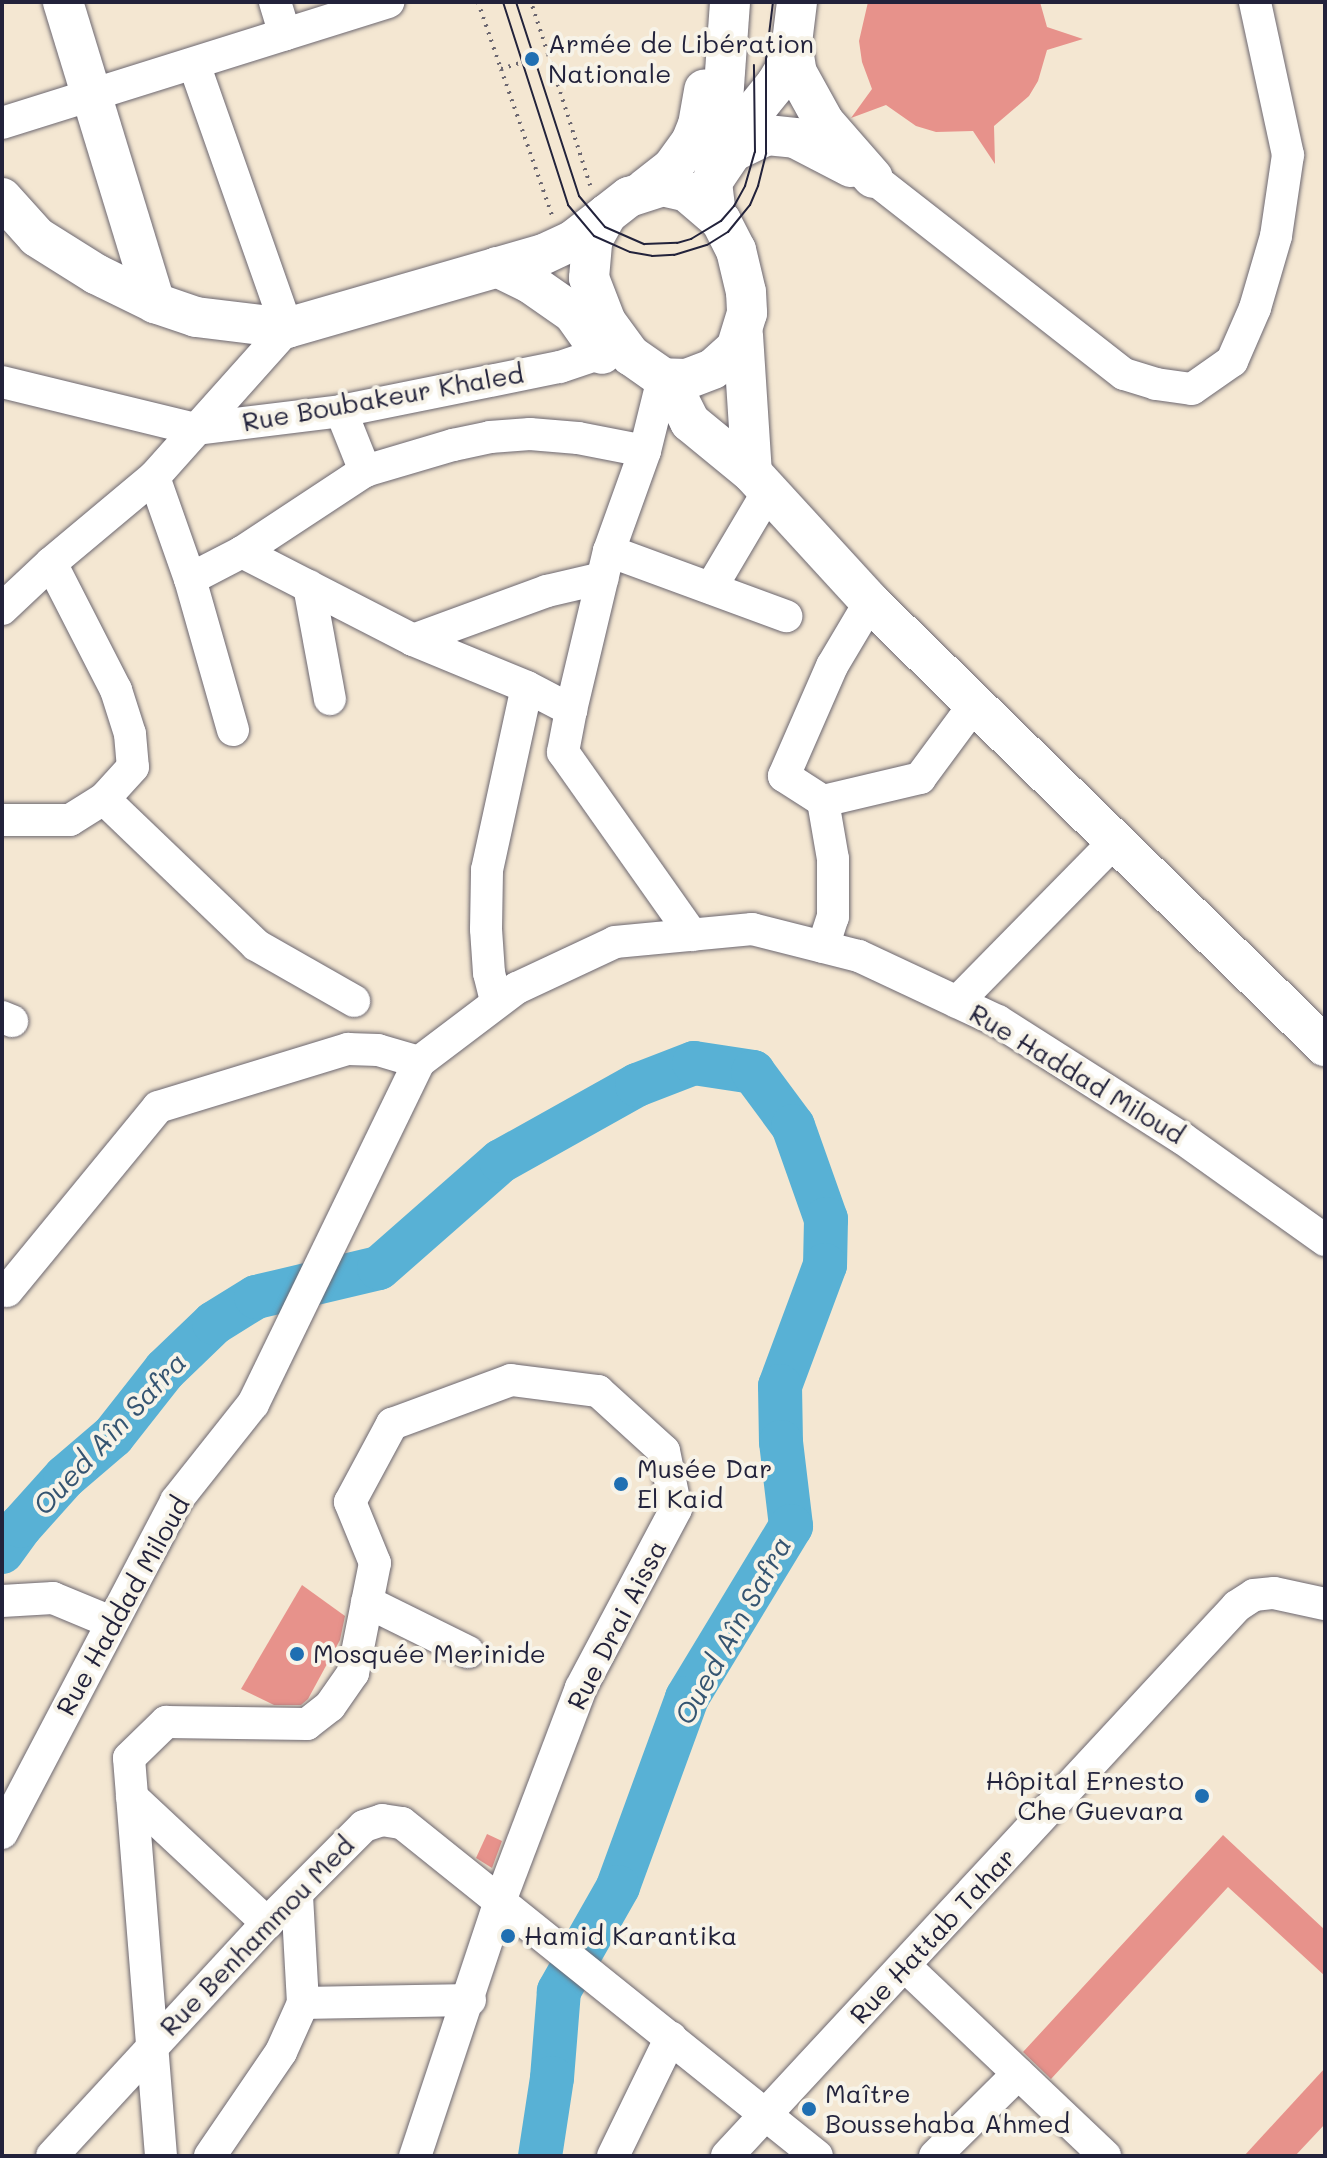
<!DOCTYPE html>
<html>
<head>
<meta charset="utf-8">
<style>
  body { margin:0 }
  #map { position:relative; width:1327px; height:2158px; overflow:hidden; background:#f4e7d2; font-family:Mali,sans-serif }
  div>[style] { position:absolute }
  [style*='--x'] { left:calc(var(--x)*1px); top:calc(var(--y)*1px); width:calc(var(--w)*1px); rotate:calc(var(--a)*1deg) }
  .river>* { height:44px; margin:-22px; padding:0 22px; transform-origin:22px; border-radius:22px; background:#58b1d5 }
  .building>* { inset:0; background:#e7928b }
  .path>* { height:4px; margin-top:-2px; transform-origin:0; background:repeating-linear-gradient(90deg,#6c6770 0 2px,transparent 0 8px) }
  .roads { filter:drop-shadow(0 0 2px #6c6770) drop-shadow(0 0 2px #6c6770) }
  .minor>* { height:32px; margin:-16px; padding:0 16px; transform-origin:16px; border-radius:16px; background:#fff }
  .major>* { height:40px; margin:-20px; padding:0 20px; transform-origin:20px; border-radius:20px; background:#fff }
  .tram>* { height:2px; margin:-1px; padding:0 1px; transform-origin:1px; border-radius:1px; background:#22223b }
  .dots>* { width:22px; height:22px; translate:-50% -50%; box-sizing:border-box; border:4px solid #f7f3e8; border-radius:50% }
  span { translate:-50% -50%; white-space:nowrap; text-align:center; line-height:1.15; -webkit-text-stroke:8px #f7f3e8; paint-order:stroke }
  .poi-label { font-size:26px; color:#22223b }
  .left { translate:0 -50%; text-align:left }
  .right { translate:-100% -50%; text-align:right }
  .street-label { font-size:26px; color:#22223b }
  .water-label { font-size:28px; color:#355471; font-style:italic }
  .frame { position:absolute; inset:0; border:4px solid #22223b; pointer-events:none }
</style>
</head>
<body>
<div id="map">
  <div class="river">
    <div style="--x:2;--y:1552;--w:32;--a:-54"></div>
    <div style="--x:21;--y:1526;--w:66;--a:-48.1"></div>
    <div style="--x:65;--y:1477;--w:63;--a:-40.5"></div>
    <div style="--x:113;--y:1436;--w:84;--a:-51.8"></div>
    <div style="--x:165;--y:1370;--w:68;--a:-43.8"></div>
    <div style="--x:214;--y:1323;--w:49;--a:-31.8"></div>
    <div style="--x:256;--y:1297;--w:126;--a:-13.3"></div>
    <div style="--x:379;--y:1268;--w:162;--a:-41.3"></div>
    <div style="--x:501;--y:1161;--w:156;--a:-29.2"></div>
    <div style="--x:637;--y:1085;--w:61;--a:-21.1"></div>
    <div style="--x:694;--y:1063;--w:60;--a:8.7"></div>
    <div style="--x:753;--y:1072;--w:67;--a:53.5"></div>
    <div style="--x:793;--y:1126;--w:99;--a:70.5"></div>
    <div style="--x:826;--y:1219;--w:46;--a:91.2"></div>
    <div style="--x:825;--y:1265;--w:129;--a:110.4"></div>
    <div style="--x:780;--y:1386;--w:56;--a:89"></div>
    <div style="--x:781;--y:1442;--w:85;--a:83.2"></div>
    <div style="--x:791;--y:1526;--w:201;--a:121.2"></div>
    <div style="--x:687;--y:1698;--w:201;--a:110.1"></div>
    <div style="--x:618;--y:1887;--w:120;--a:119.6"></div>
    <div style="--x:559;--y:1991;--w:87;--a:94.6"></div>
    <div style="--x:552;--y:2078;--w:79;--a:98.7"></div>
  </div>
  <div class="building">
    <div style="clip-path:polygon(868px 2px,1040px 2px,1047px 27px,1083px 39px,1047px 50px,1038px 81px,1029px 96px,994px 126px,995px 164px,973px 131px,936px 132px,916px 126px,886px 105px,851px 118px,872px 89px,862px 62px,859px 41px)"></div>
    <div style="clip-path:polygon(302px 1585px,345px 1616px,340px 1640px,308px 1699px,301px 1705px,274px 1705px,241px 1689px)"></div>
    <div style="clip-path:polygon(487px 1834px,502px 1841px,492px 1868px,476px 1858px)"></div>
    <div style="clip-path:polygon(1223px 1835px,1325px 1930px,1325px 1976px,1228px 1887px,1051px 2079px,1023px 2052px)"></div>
    <div style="clip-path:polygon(1325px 2068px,1325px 2124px,1295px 2156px,1244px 2156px)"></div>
  </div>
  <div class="path">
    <div style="--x:478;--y:2;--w:71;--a:71.1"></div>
    <div style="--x:501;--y:69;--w:49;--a:-17.7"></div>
    <div style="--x:548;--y:54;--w:55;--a:-108.1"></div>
    <div style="--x:548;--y:54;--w:138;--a:72.2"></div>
    <div style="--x:501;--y:69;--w:158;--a:70.8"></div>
  </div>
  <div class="roads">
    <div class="minor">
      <div style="--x:275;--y:2;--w:34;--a:73"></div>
      <div style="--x:2;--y:123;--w:405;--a:-17.4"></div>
      <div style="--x:873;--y:178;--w:318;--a:38"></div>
      <div style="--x:1124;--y:374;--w:34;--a:17"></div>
      <div style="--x:1156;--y:384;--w:36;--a:8"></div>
      <div style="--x:1192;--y:389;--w:49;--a:-35"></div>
      <div style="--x:1232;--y:361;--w:58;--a:-66.5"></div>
      <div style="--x:1255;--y:308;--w:75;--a:-73.7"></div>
      <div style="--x:1276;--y:236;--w:82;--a:-81.6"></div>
      <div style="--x:1288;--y:155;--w:157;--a:-102.2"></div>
      <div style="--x:2;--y:382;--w:199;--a:13.7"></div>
      <div style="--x:195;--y:429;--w:147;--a:-7"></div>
      <div style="--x:341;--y:411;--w:223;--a:-11.4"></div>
      <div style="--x:560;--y:367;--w:65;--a:-18.7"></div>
      <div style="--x:341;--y:411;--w:65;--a:68.2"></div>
      <div style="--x:154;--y:477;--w:108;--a:70.6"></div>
      <div style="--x:190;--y:579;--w:157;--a:74.1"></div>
      <div style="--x:609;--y:551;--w:189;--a:20.2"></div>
      <div style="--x:242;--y:552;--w:192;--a:27.2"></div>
      <div style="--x:413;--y:640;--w:123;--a:22.4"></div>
      <div style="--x:527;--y:687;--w:50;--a:27.6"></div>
      <div style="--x:571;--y:710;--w:163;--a:-76.6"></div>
      <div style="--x:609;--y:551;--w:106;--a:-70.2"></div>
      <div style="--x:645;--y:451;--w:75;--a:-76.1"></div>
      <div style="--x:51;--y:563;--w:143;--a:62.9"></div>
      <div style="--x:116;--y:690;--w:46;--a:72.3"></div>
      <div style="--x:130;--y:734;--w:33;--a:85"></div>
      <div style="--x:133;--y:767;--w:43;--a:132.2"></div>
      <div style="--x:190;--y:579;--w:59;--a:-27.4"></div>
      <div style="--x:242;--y:552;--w:147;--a:-33.4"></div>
      <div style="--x:365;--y:471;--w:92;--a:-16.5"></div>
      <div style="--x:453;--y:445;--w:38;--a:-12"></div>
      <div style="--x:490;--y:437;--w:40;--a:-4.3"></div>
      <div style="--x:530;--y:434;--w:48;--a:4.8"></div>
      <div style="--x:578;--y:438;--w:68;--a:11"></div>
      <div style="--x:309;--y:586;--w:115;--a:79.5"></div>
      <div style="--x:711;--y:588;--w:114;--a:-59.4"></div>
      <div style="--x:870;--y:602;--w:74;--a:120.7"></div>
      <div style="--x:832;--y:666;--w:120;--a:113.6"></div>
      <div style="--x:784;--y:776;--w:46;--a:32.7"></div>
      <div style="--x:823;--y:801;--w:100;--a:-13.3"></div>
      <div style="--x:920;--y:778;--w:91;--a:-53.5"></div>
      <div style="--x:2;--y:609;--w:67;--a:-43.2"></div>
      <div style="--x:51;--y:563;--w:134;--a:-39.9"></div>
      <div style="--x:154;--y:477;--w:200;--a:-48.2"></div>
      <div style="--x:287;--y:328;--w:280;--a:-109.4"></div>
      <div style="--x:413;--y:640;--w:143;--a:-20.1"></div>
      <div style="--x:547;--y:591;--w:57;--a:-13.1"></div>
      <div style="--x:571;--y:710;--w:43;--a:100.8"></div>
      <div style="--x:563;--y:752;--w:224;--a:54.8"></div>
      <div style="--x:2;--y:820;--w:68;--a:0"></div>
      <div style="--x:70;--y:820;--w:40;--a:-32"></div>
      <div style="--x:104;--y:799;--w:211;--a:43.8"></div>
      <div style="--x:256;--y:945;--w:113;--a:29.7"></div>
      <div style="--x:823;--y:947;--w:32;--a:-72"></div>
      <div style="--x:833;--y:917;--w:58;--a:-90"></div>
      <div style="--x:833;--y:859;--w:59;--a:-99.8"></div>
      <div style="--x:496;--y:1001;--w:29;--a:-104"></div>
      <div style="--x:489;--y:973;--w:44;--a:-93.9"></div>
      <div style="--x:486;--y:929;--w:59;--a:-89"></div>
      <div style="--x:487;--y:870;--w:187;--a:-77.7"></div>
      <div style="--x:957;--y:1002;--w:226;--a:-45.5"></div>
      <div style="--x:2;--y:1017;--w:11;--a:22"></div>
      <div style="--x:7;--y:1291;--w:238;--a:-50.6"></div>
      <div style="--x:158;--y:1107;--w:199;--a:-17"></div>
      <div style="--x:348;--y:1049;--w:30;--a:2"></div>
      <div style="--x:378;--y:1050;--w:43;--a:16.3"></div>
      <div style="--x:2;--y:1601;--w:51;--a:-3.4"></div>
      <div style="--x:53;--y:1598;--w:63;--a:22.5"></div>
      <div style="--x:367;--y:1602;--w:113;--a:26.3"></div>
      <div style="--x:132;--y:1797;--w:185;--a:43"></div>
      <div style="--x:2;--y:1833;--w:375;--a:-62.3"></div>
      <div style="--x:176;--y:1501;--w:124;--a:-51.6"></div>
      <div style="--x:253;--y:1404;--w:380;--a:-64.1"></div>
      <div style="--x:419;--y:1062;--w:123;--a:-37.1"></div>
      <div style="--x:517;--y:988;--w:108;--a:-25.1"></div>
      <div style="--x:615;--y:942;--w:138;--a:-5.4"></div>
      <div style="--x:752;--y:929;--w:110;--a:14.2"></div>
      <div style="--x:859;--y:956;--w:153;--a:25.1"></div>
      <div style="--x:998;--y:1021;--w:218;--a:32.5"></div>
      <div style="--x:1182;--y:1138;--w:176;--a:35.5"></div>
      <div style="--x:905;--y:1966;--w:276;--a:43.5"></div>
      <div style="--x:303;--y:2003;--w:167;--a:-1"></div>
      <div style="--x:52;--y:2156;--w:317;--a:-47.3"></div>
      <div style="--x:267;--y:1923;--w:137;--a:-45"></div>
      <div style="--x:364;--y:1826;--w:19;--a:-18"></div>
      <div style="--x:382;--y:1820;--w:20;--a:9"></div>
      <div style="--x:402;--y:1823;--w:532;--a:38.74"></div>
      <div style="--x:161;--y:2156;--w:399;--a:-94.6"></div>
      <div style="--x:129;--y:1758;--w:52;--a:-44.2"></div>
      <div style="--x:166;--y:1722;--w:141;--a:0.8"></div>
      <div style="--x:307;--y:1724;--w:29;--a:-38"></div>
      <div style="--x:330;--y:1706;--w:40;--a:-55.1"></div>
      <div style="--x:353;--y:1673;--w:112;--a:-78.7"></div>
      <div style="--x:375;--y:1563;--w:66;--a:-112.3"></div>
      <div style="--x:350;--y:1502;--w:89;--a:-61.7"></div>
      <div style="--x:392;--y:1424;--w:127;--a:-20.3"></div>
      <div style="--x:511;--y:1380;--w:88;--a:7.2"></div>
      <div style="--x:598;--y:1391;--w:89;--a:42.3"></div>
      <div style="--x:664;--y:1451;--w:59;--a:78.3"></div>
      <div style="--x:676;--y:1509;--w:203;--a:118"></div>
      <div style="--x:581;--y:1688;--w:231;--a:110.8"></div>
      <div style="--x:499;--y:1904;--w:266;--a:108.4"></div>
      <div style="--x:210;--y:2156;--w:126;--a:-55.7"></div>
      <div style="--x:281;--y:2052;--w:54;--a:-65.8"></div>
      <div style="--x:303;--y:2003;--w:108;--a:-93.2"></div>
      <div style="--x:613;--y:2156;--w:132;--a:-64"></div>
      <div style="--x:727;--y:2156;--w:750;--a:-47.16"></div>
      <div style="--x:1237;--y:1606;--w:20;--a:-33"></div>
      <div style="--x:1254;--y:1595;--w:20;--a:-6"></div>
      <div style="--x:1274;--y:1593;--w:52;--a:12.2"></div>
      <div style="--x:935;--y:2156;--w:117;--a:-44.7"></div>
    </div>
    <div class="major">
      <div style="--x:63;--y:2;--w:315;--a:73"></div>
      <div style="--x:797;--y:2;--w:41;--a:97"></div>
      <div style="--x:792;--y:43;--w:30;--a:81"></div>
      <div style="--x:797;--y:73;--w:56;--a:61.1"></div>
      <div style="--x:824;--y:122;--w:74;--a:48.8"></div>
      <div style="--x:721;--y:152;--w:87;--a:-51"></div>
      <div style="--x:776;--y:84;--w:17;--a:-59"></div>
      <div style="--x:785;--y:69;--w:27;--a:-75"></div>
      <div style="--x:714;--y:179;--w:32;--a:-56"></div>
      <div style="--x:732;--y:152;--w:39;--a:-26"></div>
      <div style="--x:767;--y:135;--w:28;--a:6"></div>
      <div style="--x:795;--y:138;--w:63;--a:27.4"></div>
      <div style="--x:662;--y:186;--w:26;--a:13"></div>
      <div style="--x:687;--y:192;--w:45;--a:40.5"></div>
      <div style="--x:721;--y:221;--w:33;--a:63"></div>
      <div style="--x:736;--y:250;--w:43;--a:76.6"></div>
      <div style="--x:746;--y:292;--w:21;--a:87"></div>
      <div style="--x:747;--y:313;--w:37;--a:107"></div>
      <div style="--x:736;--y:348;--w:31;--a:138"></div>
      <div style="--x:713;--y:369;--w:28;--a:159"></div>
      <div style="--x:687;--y:379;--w:24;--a:-178"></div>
      <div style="--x:663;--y:378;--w:39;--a:-145"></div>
      <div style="--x:631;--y:356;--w:42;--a:-126.3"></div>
      <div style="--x:606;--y:322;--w:47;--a:-111.1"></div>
      <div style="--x:589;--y:278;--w:37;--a:-85"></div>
      <div style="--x:592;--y:241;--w:31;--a:-61"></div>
      <div style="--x:607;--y:214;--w:28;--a:-38"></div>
      <div style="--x:629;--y:197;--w:35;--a:-18"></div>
      <div style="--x:645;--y:189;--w:34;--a:-38"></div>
      <div style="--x:672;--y:168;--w:32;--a:-54"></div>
      <div style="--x:691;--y:142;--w:18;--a:-68"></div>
      <div style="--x:698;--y:125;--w:36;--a:-80"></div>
      <div style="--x:2;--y:198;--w:52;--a:48.1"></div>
      <div style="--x:37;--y:237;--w:70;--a:32.1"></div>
      <div style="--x:96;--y:274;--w:66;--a:26.2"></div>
      <div style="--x:155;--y:303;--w:43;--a:18.9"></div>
      <div style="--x:196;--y:317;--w:92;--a:6.9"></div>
      <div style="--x:287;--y:328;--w:267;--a:-16.1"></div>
      <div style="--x:544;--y:254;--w:31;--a:-25"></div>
      <div style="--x:572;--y:241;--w:44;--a:-37.6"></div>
      <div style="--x:716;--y:215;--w:32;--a:-97"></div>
      <div style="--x:712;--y:183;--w:28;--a:-75"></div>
      <div style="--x:719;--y:156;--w:154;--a:-85.9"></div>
      <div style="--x:497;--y:267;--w:37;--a:26"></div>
      <div style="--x:530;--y:283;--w:52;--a:34.9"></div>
      <div style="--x:573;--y:313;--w:50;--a:54.7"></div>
      <div style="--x:743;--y:335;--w:138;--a:86.3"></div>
      <div style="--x:669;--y:380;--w:47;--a:63.4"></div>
      <div style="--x:690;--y:422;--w:80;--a:39.4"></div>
      <div style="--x:752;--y:473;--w:175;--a:47.5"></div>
      <div style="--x:870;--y:602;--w:636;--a:44.3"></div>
    </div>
  </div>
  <div class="tram">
    <div style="--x:503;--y:2;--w:213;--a:72.2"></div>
    <div style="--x:568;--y:205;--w:40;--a:50"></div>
    <div style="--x:594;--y:236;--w:39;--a:24"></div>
    <div style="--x:630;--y:252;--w:22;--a:10"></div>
    <div style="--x:652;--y:256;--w:22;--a:-3"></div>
    <div style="--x:674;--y:255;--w:34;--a:-17"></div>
    <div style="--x:707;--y:245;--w:25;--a:-32"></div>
    <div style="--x:728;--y:232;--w:35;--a:-51"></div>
    <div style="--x:750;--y:205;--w:21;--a:-67"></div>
    <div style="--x:758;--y:186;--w:34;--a:-76"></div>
    <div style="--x:766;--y:153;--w:94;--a:-90"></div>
    <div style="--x:766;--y:59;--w:57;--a:-83"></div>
    <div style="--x:516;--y:2;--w:204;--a:72"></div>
    <div style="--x:579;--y:196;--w:40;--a:50"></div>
    <div style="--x:605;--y:227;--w:43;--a:23.6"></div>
    <div style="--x:644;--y:244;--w:33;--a:-2"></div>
    <div style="--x:677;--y:243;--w:15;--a:-16"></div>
    <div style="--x:691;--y:239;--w:35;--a:-31"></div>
    <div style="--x:721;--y:221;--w:20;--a:-49"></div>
    <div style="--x:734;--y:206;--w:23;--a:-61"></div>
    <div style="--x:745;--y:186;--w:35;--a:-74"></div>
    <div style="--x:755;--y:152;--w:87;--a:-90.7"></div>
  </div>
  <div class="dots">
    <div style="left:532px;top:59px;background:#1f6fb2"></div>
    <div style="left:621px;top:1484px;background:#1f6fb2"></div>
    <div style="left:297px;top:1654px;background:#1f6fb2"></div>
    <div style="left:1202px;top:1796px;background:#1f6fb2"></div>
    <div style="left:508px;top:1936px;background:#1f6fb2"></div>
    <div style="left:809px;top:2109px;background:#1f6fb2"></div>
  </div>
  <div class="poi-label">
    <span class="left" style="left:548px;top:59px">Armée de Libération<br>Nationale</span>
    <span class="left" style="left:637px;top:1484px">Musée Dar<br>El Kaid</span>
    <span class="left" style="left:313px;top:1654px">Mosquée Merinide</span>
    <span class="right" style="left:1184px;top:1796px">Hôpital Ernesto<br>Che Guevara</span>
    <span class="left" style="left:524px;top:1936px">Hamid Karantika</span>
    <span class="left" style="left:825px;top:2109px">Maître<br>Boussehaba Ahmed</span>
  </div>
  <div class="street-label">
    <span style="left:383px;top:398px;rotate:-10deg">Rue Boubakeur Khaled</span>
    <span style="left:1077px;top:1074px;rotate:31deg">Rue Haddad Miloud</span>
    <span style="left:123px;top:1606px;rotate:-61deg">Rue Haddad Miloud</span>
    <span style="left:617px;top:1625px;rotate:-63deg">Rue Drai Aissa</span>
    <span style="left:257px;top:1936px;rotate:-46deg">Rue Benhammou Med</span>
    <span style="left:933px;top:1936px;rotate:-47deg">Rue Hattab Tahar</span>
  </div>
  <div class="water-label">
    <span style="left:109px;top:1433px;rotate:-47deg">Oued Aîn Safra</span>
    <span style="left:732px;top:1630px;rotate:-61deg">Oued Aîn Safra</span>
  </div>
  <div class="frame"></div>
</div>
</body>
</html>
